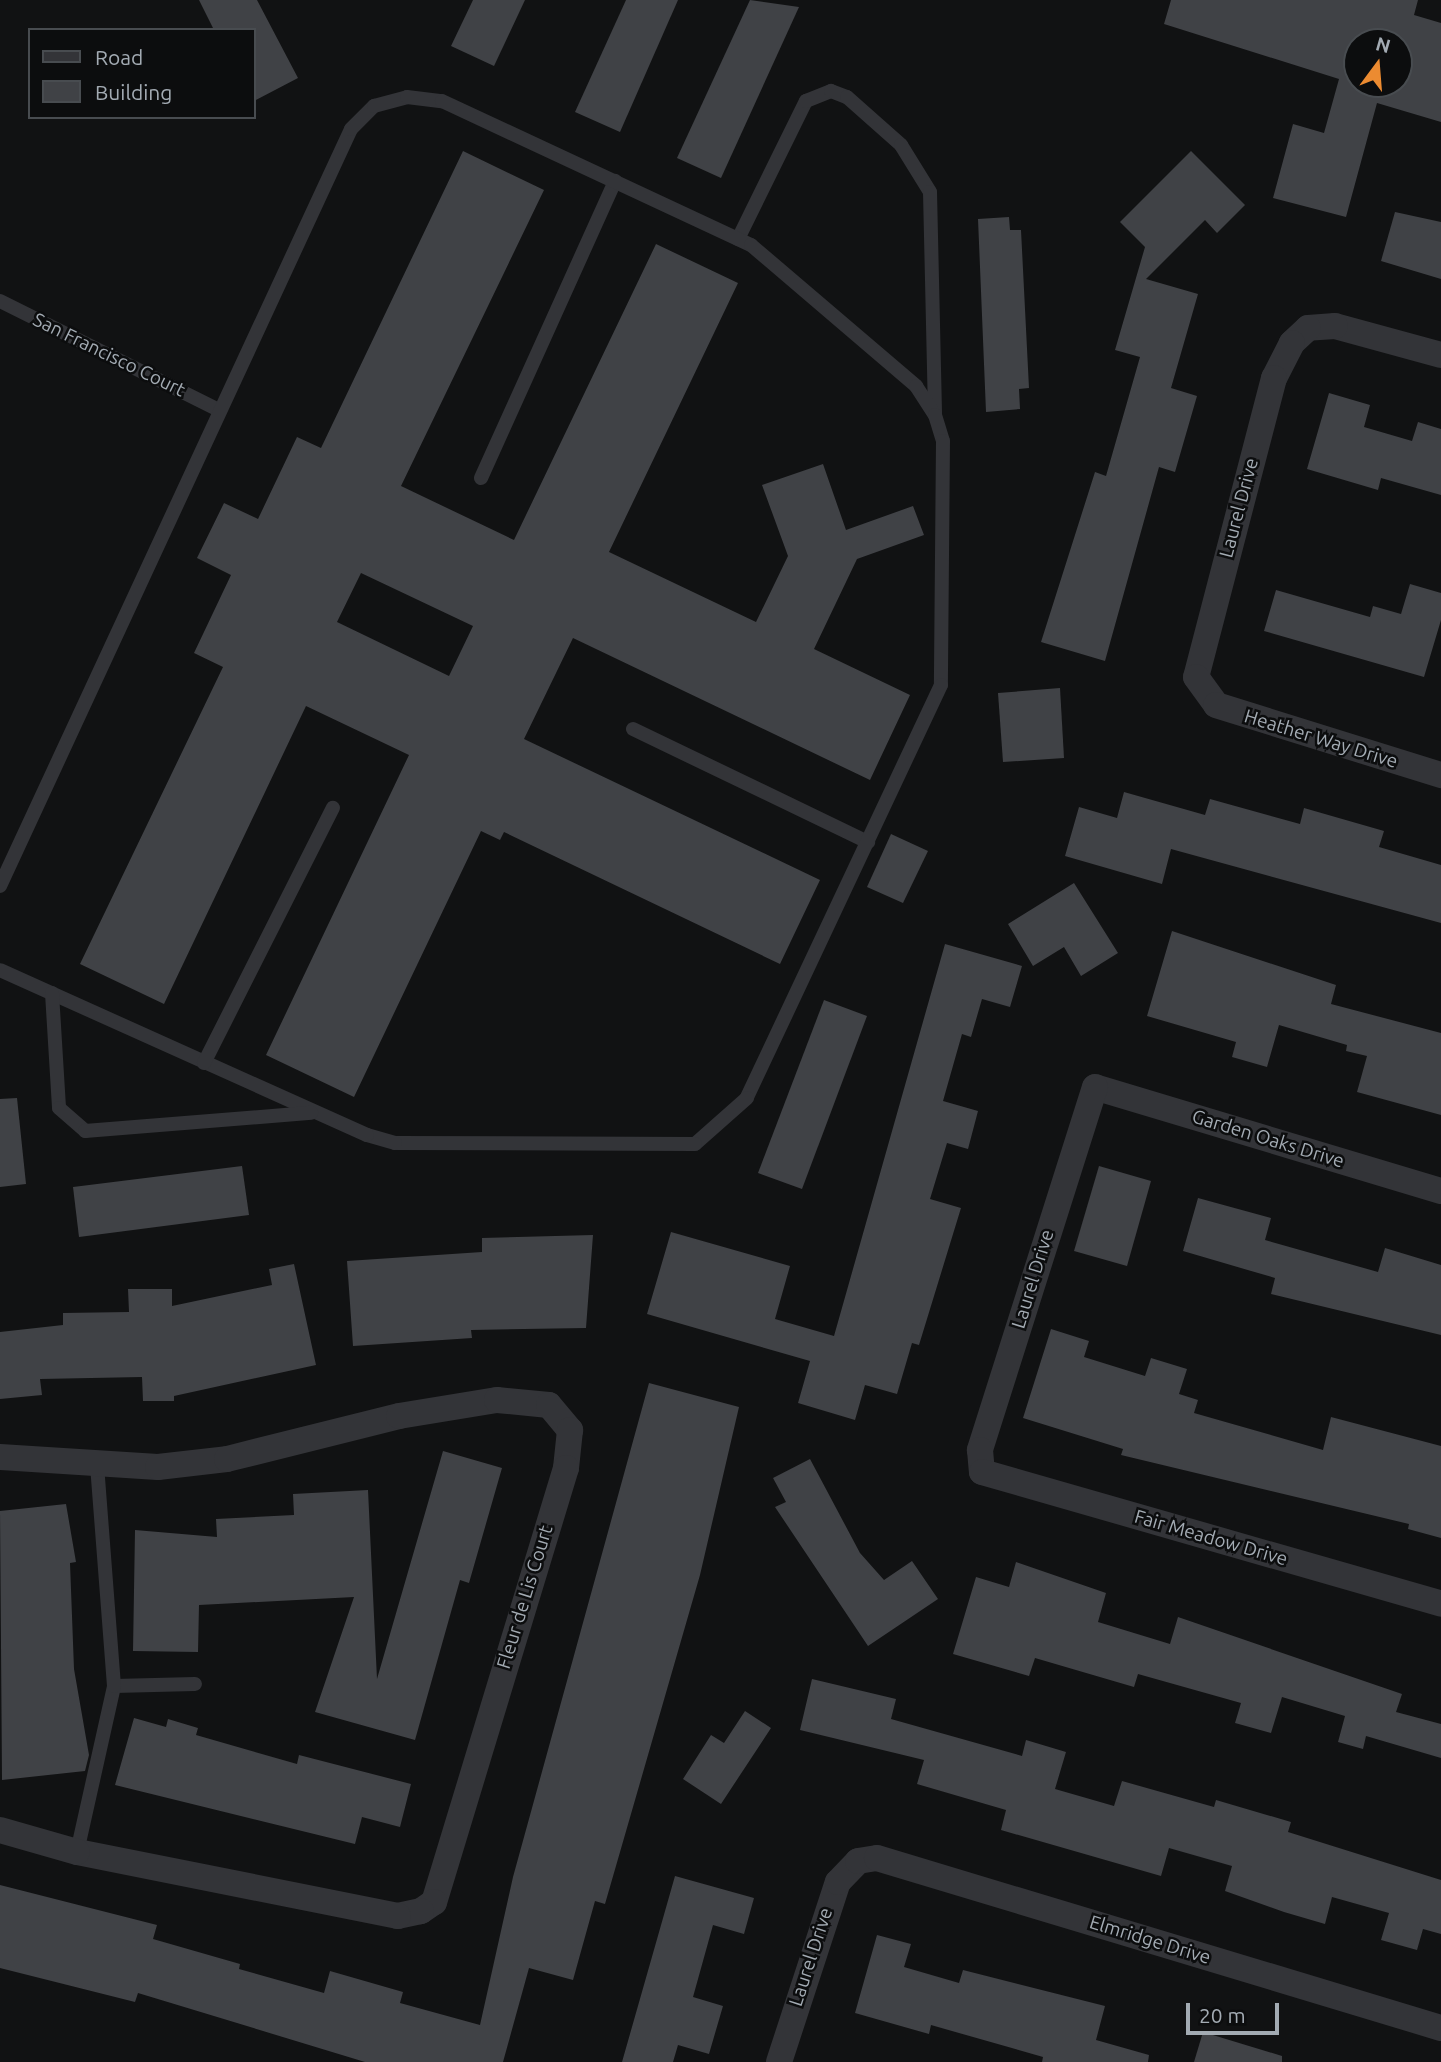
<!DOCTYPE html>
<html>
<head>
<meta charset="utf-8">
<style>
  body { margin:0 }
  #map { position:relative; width:1441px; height:2062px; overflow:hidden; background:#111213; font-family:Ubuntu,sans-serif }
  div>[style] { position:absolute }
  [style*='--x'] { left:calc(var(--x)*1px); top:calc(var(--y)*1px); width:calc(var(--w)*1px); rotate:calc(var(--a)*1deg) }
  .building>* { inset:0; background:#404246 }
  .lane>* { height:14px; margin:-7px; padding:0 7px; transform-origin:7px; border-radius:7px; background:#333438 }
  .street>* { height:26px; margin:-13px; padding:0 13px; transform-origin:13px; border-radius:13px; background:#333438 }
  span { translate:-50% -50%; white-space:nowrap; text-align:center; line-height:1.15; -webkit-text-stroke:5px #0c0d0e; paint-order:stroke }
  .street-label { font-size:19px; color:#a3abb3 }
  .legend { position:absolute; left:28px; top:28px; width:228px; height:91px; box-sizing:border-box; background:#0c0d0e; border:2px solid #484c50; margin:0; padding:9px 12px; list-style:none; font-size:21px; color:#a3abb3 }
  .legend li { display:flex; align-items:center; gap:14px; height:35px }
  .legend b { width:35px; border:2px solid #484c50 }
  .north { position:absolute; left:1343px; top:28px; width:70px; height:70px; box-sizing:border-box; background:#0c0d0e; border:2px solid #484c50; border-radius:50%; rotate:16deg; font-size:19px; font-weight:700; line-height:28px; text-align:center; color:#a3abb3 }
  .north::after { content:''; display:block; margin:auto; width:24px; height:32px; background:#ec8b31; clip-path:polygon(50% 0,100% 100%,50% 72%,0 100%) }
  .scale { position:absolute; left:1186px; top:2003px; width:93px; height:32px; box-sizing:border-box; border:4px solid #a3abb3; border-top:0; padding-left:9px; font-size:21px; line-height:24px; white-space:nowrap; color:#a3abb3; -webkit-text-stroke:5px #0c0d0e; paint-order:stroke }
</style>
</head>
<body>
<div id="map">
  <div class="building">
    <div style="clip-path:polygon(199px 0,257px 0,298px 78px,254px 101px,254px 30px,214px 30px)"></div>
    <div style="clip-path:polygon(473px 0,525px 0,494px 66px,451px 46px)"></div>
    <div style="clip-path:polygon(626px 0,678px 0,620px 132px,575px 112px)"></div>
    <div style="clip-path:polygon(750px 0,799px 7px,721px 178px,677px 158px)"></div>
    <div style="clip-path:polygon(evenodd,1171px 0,1418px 0,1414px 15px,1441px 23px,1441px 122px,1377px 103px,1346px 217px,1273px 198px,1293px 124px,1324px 133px,1339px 79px,1164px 24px,1171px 0,1357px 42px,1399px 42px,1399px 84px,1357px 84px,1357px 42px)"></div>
    <div style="clip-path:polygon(evenodd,463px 151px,544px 190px,401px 486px,514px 540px,656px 244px,738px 283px,609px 552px,756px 622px,788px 556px,762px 485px,823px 464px,846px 530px,913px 506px,924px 535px,857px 559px,814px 649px,910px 695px,870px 780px,573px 638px,524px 739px,820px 880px,780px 964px,504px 832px,500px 840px,481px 831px,354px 1097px,266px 1055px,409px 755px,306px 706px,164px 1004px,80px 964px,223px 667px,194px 653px,231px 575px,197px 558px,224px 503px,258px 519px,297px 437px,321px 448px,463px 151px,361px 573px,473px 626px,449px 676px,337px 622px,361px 573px)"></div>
    <div style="clip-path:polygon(1191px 151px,1245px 205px,1217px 233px,1205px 220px,1146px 279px,1198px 294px,1171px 388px,1197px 396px,1175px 472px,1159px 467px,1105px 661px,1041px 642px,1095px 472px,1106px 476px,1140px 357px,1115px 350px,1145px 247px,1120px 222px)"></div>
    <div style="clip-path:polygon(1395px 212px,1441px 222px,1441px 279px,1381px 261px)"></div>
    <div style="clip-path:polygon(1009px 217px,1010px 230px,1021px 230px,1029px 388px,1019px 389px,1020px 409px,986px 412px,978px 219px)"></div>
    <div style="clip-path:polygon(1329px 393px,1370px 405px,1364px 427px,1412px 441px,1418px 422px,1441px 429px,1441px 495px,1381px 478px,1378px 490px,1307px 469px)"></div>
    <div style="clip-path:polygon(1410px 584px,1441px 593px,1441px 620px,1424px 677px,1264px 631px,1276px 590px,1370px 617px,1373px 606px,1401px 614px)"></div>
    <div style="clip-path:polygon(1060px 688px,1064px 758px,1003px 762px,998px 693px)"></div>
    <div style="clip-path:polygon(1124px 792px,1205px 815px,1210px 799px,1300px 824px,1304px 808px,1384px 831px,1379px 847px,1441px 865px,1441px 923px,1171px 849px,1162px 884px,1065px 856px,1079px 807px,1117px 818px)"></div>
    <div style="clip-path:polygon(891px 834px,928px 851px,903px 903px,867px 887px)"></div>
    <div style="clip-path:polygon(1074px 883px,1118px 953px,1081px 976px,1064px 947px,1033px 966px,1008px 924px)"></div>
    <div style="clip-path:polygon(1172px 931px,1336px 985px,1331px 1004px,1441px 1033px,1441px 1115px,1357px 1092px,1367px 1056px,1346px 1051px,1347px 1045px,1279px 1025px,1267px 1067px,1232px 1057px,1236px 1042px,1147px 1016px)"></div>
    <div style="clip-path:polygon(945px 944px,1022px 966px,1010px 1007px,982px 999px,971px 1037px,962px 1034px,943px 1101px,978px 1111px,968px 1149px,947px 1143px,930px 1199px,961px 1208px,919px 1345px,912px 1343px,897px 1394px,865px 1385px,855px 1420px,798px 1403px,810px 1361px,647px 1314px,671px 1232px,790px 1266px,775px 1319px,834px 1336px)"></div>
    <div style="clip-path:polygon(824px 1000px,867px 1016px,802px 1189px,758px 1173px)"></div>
    <div style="clip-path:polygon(17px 1098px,26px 1184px,0 1187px,0 1099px)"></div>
    <div style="clip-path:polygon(242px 1166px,249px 1215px,79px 1237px,73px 1187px)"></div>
    <div style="clip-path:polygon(1099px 1166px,1151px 1181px,1127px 1266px,1074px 1251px)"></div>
    <div style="clip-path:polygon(1198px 1198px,1271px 1218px,1265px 1240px,1378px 1272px,1385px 1248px,1441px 1265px,1441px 1335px,1271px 1294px,1275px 1278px,1183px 1251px)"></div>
    <div style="clip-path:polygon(593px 1235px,586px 1328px,471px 1330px,472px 1338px,353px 1346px,347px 1261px,482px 1252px,482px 1238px)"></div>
    <div style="clip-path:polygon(294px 1264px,316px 1365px,174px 1396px,174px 1401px,143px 1401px,142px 1377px,40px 1379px,42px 1395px,0 1399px,0 1332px,63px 1325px,63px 1313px,129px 1312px,128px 1289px,172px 1289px,172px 1306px,272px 1285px,269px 1269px)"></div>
    <div style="clip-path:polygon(1051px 1329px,1089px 1341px,1084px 1357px,1145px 1376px,1151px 1358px,1187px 1369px,1179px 1394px,1198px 1400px,1194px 1413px,1323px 1450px,1331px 1417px,1441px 1446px,1441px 1538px,1408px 1529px,1409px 1524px,1121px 1455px,1123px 1449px,1023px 1418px)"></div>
    <div style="clip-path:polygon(649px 1383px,739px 1407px,700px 1575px,605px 1904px,595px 1901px,573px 1980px,529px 1968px,503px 2062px,365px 2062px,138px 1993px,135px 2002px,0 1968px,0 1885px,157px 1925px,153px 1939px,240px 1964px,239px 1969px,324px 1993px,330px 1971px,403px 1992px,400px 2003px,480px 2025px,513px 1877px)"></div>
    <div style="clip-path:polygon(443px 1451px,502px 1468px,469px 1583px,460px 1580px,415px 1740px,315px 1712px,354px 1597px,199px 1605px,198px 1652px,133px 1651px,135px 1530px,217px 1537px,216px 1519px,294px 1515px,293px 1494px,368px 1490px,377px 1679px)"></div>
    <div style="clip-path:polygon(810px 1459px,860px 1553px,884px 1580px,912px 1561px,938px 1599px,868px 1646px,775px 1507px,786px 1502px,773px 1478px)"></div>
    <div style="clip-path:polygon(66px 1504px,76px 1562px,70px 1563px,74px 1669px,89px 1755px,85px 1771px,2px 1780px,0 1511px)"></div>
    <div style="clip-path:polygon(1016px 1562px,1106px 1593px,1098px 1622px,1170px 1644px,1178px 1617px,1402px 1694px,1396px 1712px,1441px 1724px,1441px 1758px,1366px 1736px,1363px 1749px,1338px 1742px,1345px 1716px,1282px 1697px,1271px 1733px,1235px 1723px,1241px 1703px,1138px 1674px,1134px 1687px,1035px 1658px,1029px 1676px,953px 1654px,976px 1577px,1009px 1587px)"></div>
    <div style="clip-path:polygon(812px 1679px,896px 1699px,891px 1719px,1022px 1756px,1026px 1740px,1066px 1752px,1055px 1789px,1114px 1806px,1122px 1781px,1214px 1807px,1216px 1800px,1291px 1822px,1288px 1832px,1441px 1880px,1441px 1934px,1423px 1929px,1417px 1950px,1381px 1940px,1389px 1913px,1332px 1897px,1325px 1924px,1284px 1912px,1225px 1891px,1232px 1866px,1169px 1848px,1161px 1876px,1001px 1830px,1006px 1810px,917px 1784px,924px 1760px,800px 1730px)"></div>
    <div style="clip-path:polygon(745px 1711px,771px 1728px,721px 1804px,683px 1779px,711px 1735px,724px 1743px)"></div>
    <div style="clip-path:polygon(134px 1718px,166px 1727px,168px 1719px,198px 1728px,196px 1735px,297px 1764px,299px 1755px,411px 1784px,400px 1827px,362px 1817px,355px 1844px,115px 1785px)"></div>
    <div style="clip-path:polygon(675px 1876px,754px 1898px,744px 1934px,713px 1925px,693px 1997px,723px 2006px,709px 2054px,678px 2045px,673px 2062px,622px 2062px)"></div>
    <div style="clip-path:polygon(877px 1935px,911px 1944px,904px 1967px,959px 1983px,963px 1970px,1105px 2006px,1096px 2040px,1149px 2055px,1148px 2062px,1042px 2062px,1043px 2057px,931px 2025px,929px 2034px,855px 2013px)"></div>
    <div style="clip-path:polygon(1203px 2032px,1282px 2056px,1282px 2062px,1194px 2062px)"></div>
  </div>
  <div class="lane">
    <div style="--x:738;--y:239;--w:154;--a:-63.8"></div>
    <div style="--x:806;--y:101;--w:27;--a:-22"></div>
    <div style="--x:831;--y:91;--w:17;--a:21"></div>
    <div style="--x:847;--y:97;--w:72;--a:41.6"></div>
    <div style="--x:901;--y:145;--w:55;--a:58.3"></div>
    <div style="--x:930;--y:192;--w:222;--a:88.7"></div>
    <div style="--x:0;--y:301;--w:245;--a:26.5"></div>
    <div style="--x:481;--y:478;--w:326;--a:-65.7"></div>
    <div style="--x:633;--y:729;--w:261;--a:25.7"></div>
    <div style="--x:0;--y:886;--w:834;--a:-65.12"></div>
    <div style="--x:351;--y:129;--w:33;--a:-45"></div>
    <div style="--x:374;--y:106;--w:34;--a:-15"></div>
    <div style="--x:407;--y:97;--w:35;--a:7"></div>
    <div style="--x:442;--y:101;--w:341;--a:25"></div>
    <div style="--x:751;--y:245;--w:217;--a:40.5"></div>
    <div style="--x:916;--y:386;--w:35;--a:57"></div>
    <div style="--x:935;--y:415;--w:27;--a:73"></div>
    <div style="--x:943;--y:441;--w:244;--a:90.5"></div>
    <div style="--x:941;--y:685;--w:456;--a:115.2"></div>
    <div style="--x:747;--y:1098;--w:69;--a:138.5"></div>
    <div style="--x:695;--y:1144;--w:300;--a:-179.8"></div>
    <div style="--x:395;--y:1143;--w:29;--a:-164"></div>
    <div style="--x:367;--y:1135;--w:402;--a:-155.8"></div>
    <div style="--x:52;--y:993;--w:115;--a:86.5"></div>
    <div style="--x:59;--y:1108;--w:35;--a:41"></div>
    <div style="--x:85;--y:1131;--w:227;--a:-4.6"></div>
    <div style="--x:204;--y:1063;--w:286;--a:-63.2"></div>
    <div style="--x:114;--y:1686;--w:81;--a:-1.4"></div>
    <div style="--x:77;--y:1852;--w:170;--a:-77.4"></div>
    <div style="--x:114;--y:1686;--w:224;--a:-94.4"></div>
  </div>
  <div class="street">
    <div style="--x:1441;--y:355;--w:110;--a:-164.7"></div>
    <div style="--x:1335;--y:326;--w:27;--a:176"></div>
    <div style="--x:1308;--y:328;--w:22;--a:137"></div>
    <div style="--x:1292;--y:343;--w:39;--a:117"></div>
    <div style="--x:1274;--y:378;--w:309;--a:104.6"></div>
    <div style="--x:1196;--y:677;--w:34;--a:54"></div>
    <div style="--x:1216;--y:705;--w:236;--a:17.3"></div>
    <div style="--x:1441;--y:1191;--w:361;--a:-163.3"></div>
    <div style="--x:1095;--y:1087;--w:381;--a:107.6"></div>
    <div style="--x:980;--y:1450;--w:22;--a:85"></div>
    <div style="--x:982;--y:1472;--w:478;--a:16"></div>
    <div style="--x:0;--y:1457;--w:158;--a:3.6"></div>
    <div style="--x:158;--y:1467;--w:69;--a:-6.6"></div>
    <div style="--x:227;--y:1459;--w:177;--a:-14"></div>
    <div style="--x:399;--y:1416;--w:99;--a:-9.3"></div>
    <div style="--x:497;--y:1400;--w:52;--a:5.5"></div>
    <div style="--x:549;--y:1405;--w:33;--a:50"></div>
    <div style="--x:570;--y:1430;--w:38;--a:96"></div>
    <div style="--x:566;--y:1468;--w:454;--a:106.9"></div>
    <div style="--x:434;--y:1902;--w:16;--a:145"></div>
    <div style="--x:421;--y:1911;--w:24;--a:168"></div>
    <div style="--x:398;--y:1916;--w:327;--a:-168.7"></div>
    <div style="--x:77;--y:1852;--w:80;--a:-164.1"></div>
    <div style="--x:779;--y:2062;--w:189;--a:-71.9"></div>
    <div style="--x:838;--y:1882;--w:29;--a:-46"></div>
    <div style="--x:858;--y:1861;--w:19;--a:-9"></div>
    <div style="--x:877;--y:1858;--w:589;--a:16.77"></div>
  </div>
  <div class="street-label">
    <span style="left:109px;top:355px;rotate:26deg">San Francisco Court</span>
    <span style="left:1239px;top:508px;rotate:-75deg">Laurel Drive</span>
    <span style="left:1321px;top:739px;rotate:17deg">Heather Way Drive</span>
    <span style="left:1268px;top:1139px;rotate:17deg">Garden Oaks Drive</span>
    <span style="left:1033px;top:1279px;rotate:-73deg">Laurel Drive</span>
    <span style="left:1211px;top:1538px;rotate:16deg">Fair Meadow Drive</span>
    <span style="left:525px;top:1597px;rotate:-73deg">Fleur de Lis Court</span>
    <span style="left:1150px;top:1940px;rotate:17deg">Elmridge Drive</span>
    <span style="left:811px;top:1957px;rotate:-72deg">Laurel Drive</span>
  </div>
  <ul class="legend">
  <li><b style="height:9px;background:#333438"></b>Road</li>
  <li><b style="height:19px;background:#404246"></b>Building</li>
  </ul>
  <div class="north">N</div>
  <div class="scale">20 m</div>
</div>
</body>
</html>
